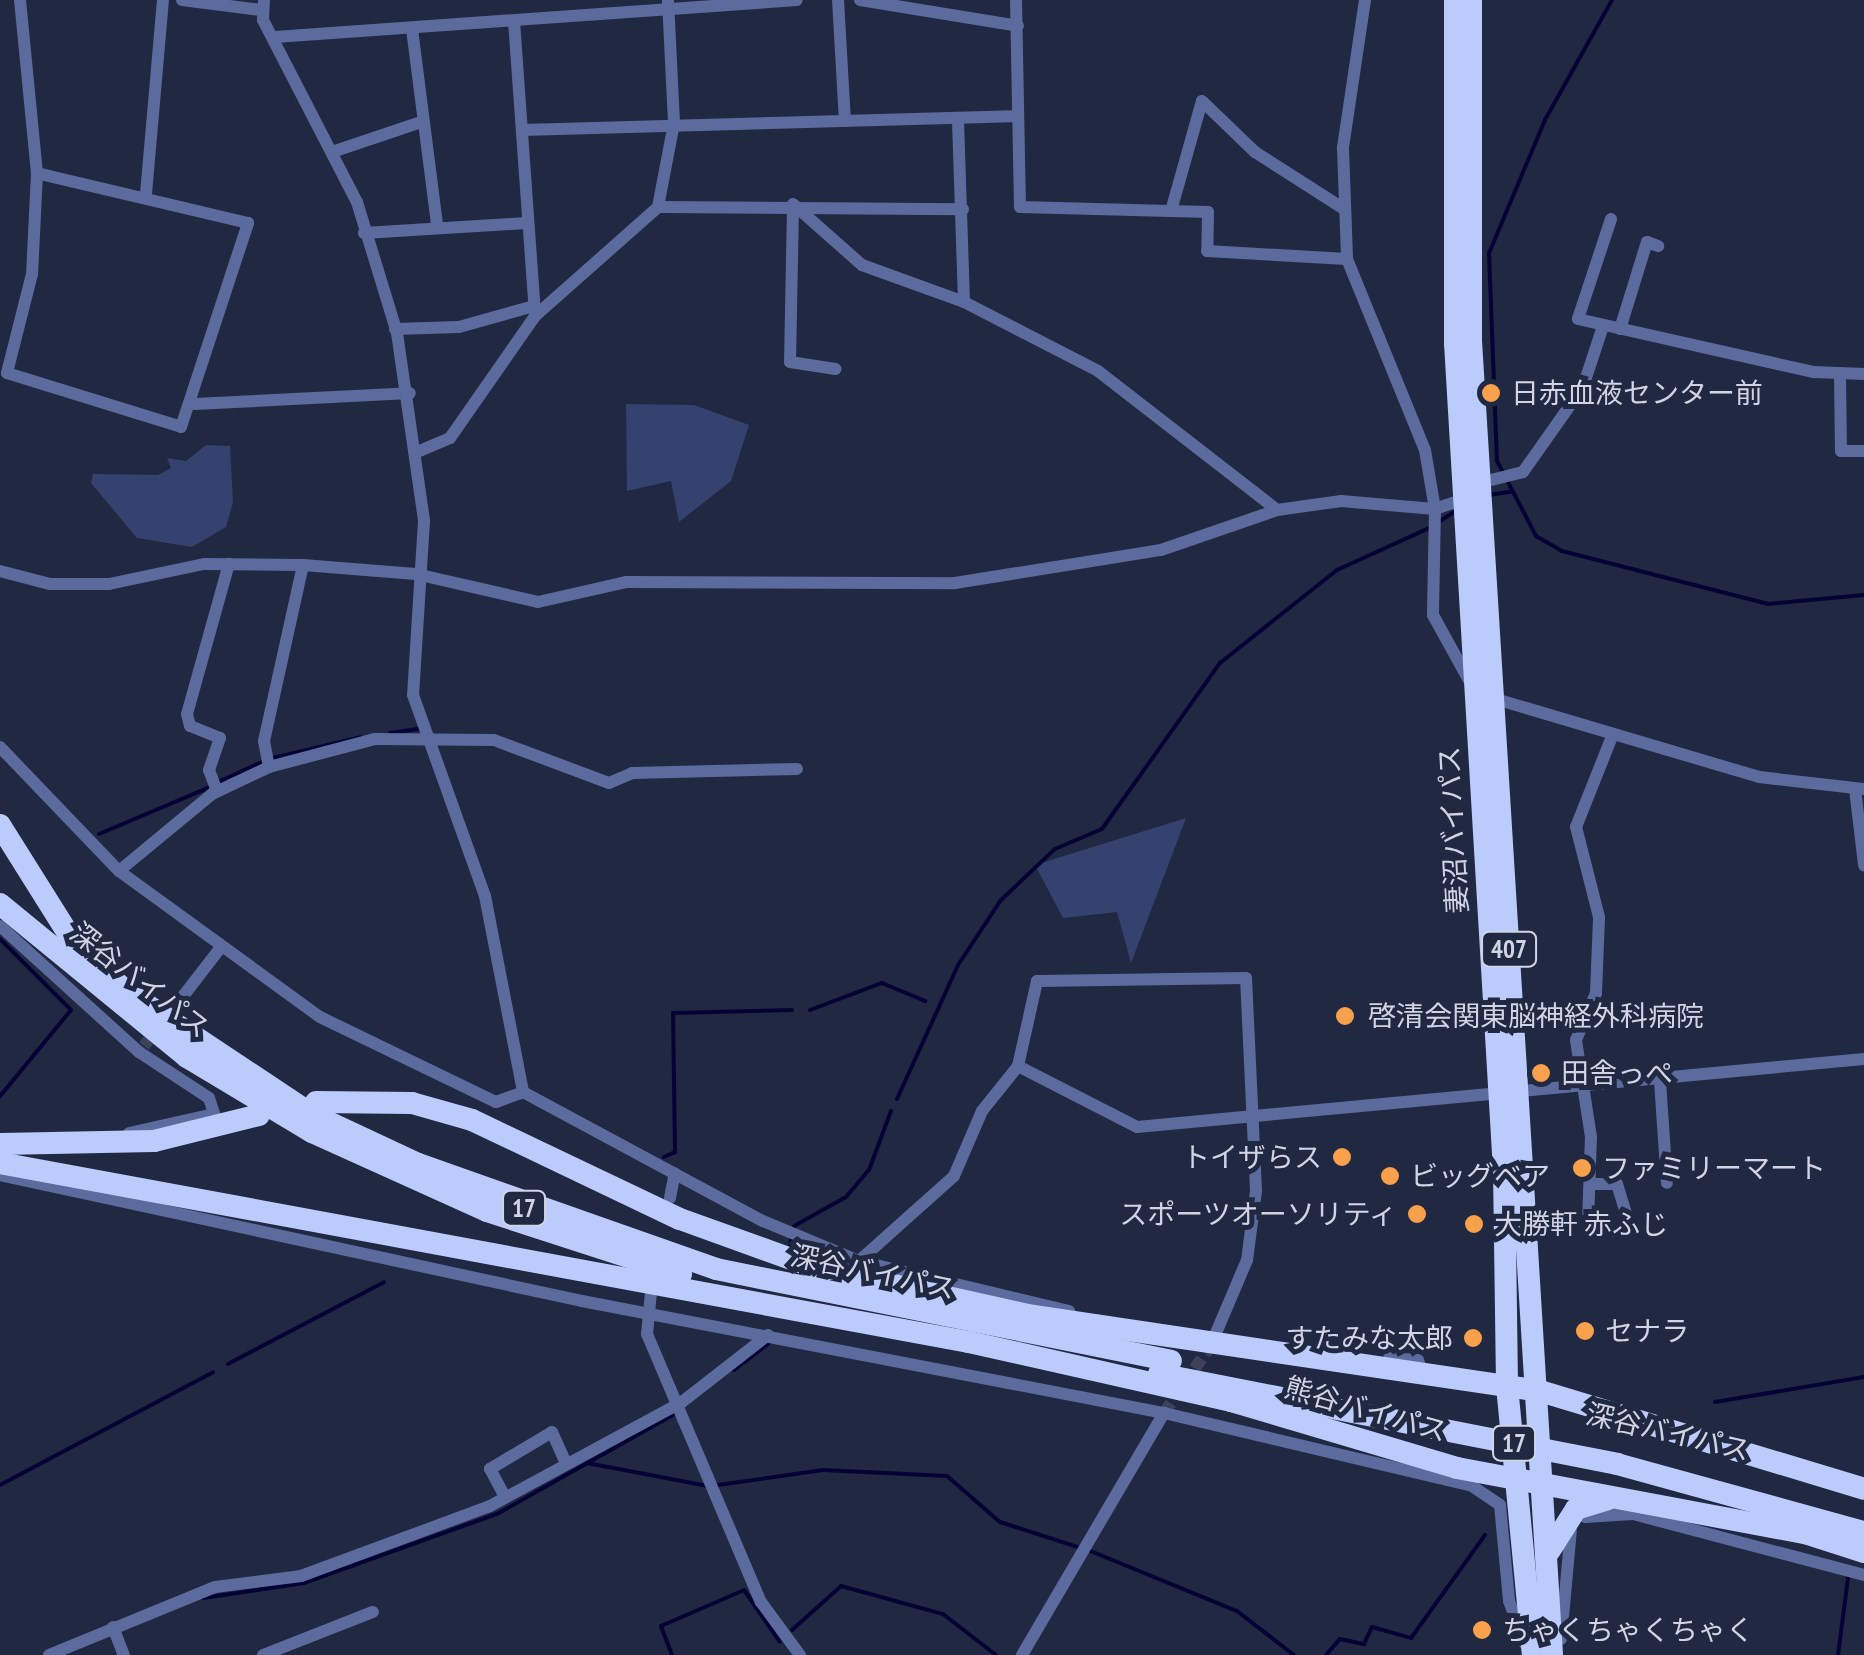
<!DOCTYPE html>
<html>
<head>
<meta charset="utf-8">
<style>
  body { margin:0 }
  #map { position:relative; width:1864px; height:1655px; overflow:hidden; background:#212842; font-family:"PT Sans Narrow","Noto Sans JP",sans-serif }
  div>[style] { position:absolute }
  [style*='--x'] { left:calc(var(--x)*1px); top:calc(var(--y)*1px); width:calc(var(--w)*1px); rotate:calc(var(--a)*1deg) }
  .green>* { inset:0; background:#35416f }
  .stream>* { height:4px; margin:-2px; padding:0 2px; transform-origin:2px; border-radius:2px; background:#050336 }
  .street-tunnel>* { height:12px; margin-top:-6px; transform-origin:0; background:repeating-linear-gradient(90deg,#3b425a 0 12px,transparent 0 18px) }
  .street>* { height:12px; margin:-6px; padding:0 6px; transform-origin:6px; border-radius:6px; background:#5c6b9d }
  .highway>* { height:22px; margin:-11px; padding:0 11px; transform-origin:11px; border-radius:11px; background:#bbcbfc }
  .highway-bridge>* { height:22px; margin:-11px; padding:0 11px; transform-origin:11px; border-radius:11px; background:#bbcbfc }
  .dots>* { width:28px; height:28px; translate:-50% -50%; box-sizing:border-box; border:5px solid #212842; border-radius:50% }
  span { translate:-50% -50%; white-space:nowrap; text-align:center; line-height:1.15; -webkit-text-stroke:10px #212842; paint-order:stroke }
  .shield-label span { padding:2px 8px; background:#212842; border:2px solid; border-radius:8px; -webkit-text-stroke-width:0 }
  .shield-label { font-size:25px; color:#cfd5e5; font-weight:700 }
  .poi-label { font-size:28px; color:#cfd5e5 }
  .left { translate:0 -50%; text-align:left }
  .right { translate:-100% -50%; text-align:right }
  .street-label { font-size:28px; color:#cfd5e5 }
</style>
</head>
<body>
<div id="map">
  <div class="green">
    <div style="clip-path:polygon(626px 404px,694px 405px,749px 425px,731px 481px,679px 522px,671px 481px,627px 491px)"></div>
    <div style="clip-path:polygon(206px 445px,230px 446px,233px 503px,226px 527px,192px 547px,137px 538px,91px 483px,93px 474px,158px 475px,171px 468px,167px 458px,186px 461px)"></div>
    <div style="clip-path:polygon(1186px 818px,1131px 963px,1117px 912px,1063px 918px,1035px 865px)"></div>
  </div>
  <div class="stream">
    <div style="--x:1612;--y:0;--w:137;--a:119.2"></div>
    <div style="--x:1545;--y:120;--w:144;--a:112.8"></div>
    <div style="--x:1489;--y:253;--w:208;--a:87.8"></div>
    <div style="--x:1497;--y:461;--w:85;--a:62.5"></div>
    <div style="--x:1536;--y:536;--w:30;--a:30"></div>
    <div style="--x:1562;--y:551;--w:213;--a:14.4"></div>
    <div style="--x:1768;--y:604;--w:96;--a:-5.4"></div>
    <div style="--x:1489;--y:495;--w:24;--a:-9"></div>
    <div style="--x:1437;--y:523;--w:20;--a:-33"></div>
    <div style="--x:390;--y:733;--w:30;--a:-8"></div>
    <div style="--x:273;--y:758;--w:90;--a:-13.4"></div>
    <div style="--x:218;--y:782;--w:51;--a:-24.5"></div>
    <div style="--x:99;--y:834;--w:121;--a:-22.9"></div>
    <div style="--x:0;--y:939;--w:100;--a:45"></div>
    <div style="--x:71;--y:1010;--w:112;--a:129.5"></div>
    <div style="--x:810;--y:1010;--w:77;--a:-20.6"></div>
    <div style="--x:882;--y:983;--w:47;--a:22.7"></div>
    <div style="--x:897;--y:1099;--w:147;--a:-65.5"></div>
    <div style="--x:958;--y:965;--w:78;--a:-56.5"></div>
    <div style="--x:1001;--y:900;--w:74;--a:-43.4"></div>
    <div style="--x:1055;--y:849;--w:51;--a:-23.1"></div>
    <div style="--x:1102;--y:829;--w:204;--a:-54.6"></div>
    <div style="--x:1220;--y:663;--w:149;--a:-38.5"></div>
    <div style="--x:1337;--y:570;--w:101;--a:-24.5"></div>
    <div style="--x:664;--y:1157;--w:12;--a:-24"></div>
    <div style="--x:675;--y:1152;--w:139;--a:-90.8"></div>
    <div style="--x:673;--y:1013;--w:119;--a:-1.4"></div>
    <div style="--x:790;--y:1245;--w:19;--a:-78"></div>
    <div style="--x:794;--y:1226;--w:60;--a:-29.1"></div>
    <div style="--x:846;--y:1197;--w:35;--a:-50"></div>
    <div style="--x:869;--y:1170;--w:63;--a:-69.6"></div>
    <div style="--x:228;--y:1364;--w:176;--a:-27.7"></div>
    <div style="--x:734;--y:1370;--w:43;--a:-37.4"></div>
    <div style="--x:1715;--y:1402;--w:151;--a:-9.5"></div>
    <div style="--x:587;--y:1463;--w:123;--a:10.8"></div>
    <div style="--x:0;--y:1485;--w:241;--a:-27.9"></div>
    <div style="--x:718;--y:1485;--w:106;--a:-8.1"></div>
    <div style="--x:823;--y:1470;--w:124;--a:2.8"></div>
    <div style="--x:947;--y:1476;--w:70;--a:41"></div>
    <div style="--x:1000;--y:1522;--w:82;--a:17.8"></div>
    <div style="--x:1088;--y:1550;--w:161;--a:22.3"></div>
    <div style="--x:1237;--y:1611;--w:72;--a:37.7"></div>
    <div style="--x:203;--y:1598;--w:102;--a:-8.4"></div>
    <div style="--x:304;--y:1583;--w:205;--a:-19.7"></div>
    <div style="--x:497;--y:1514;--w:208;--a:-29.4"></div>
    <div style="--x:792;--y:1630;--w:66;--a:-41.9"></div>
    <div style="--x:841;--y:1586;--w:106;--a:15.4"></div>
    <div style="--x:943;--y:1614;--w:67;--a:37.7"></div>
    <div style="--x:672;--y:1655;--w:31;--a:-111"></div>
    <div style="--x:661;--y:1626;--w:90;--a:-23.4"></div>
    <div style="--x:744;--y:1590;--w:63;--a:55.3"></div>
    <div style="--x:1326;--y:1655;--w:21;--a:-49"></div>
    <div style="--x:1340;--y:1639;--w:25;--a:12"></div>
    <div style="--x:1364;--y:1644;--w:19;--a:-65"></div>
    <div style="--x:1372;--y:1627;--w:41;--a:15.8"></div>
    <div style="--x:1411;--y:1638;--w:127;--a:-54.3"></div>
    <div style="--x:1838;--y:1655;--w:78;--a:-82.6"></div>
  </div>
  <div class="street-tunnel">
    <div style="--x:144;--y:1046;--w:65;--a:-51.9"></div>
    <div style="--x:1164;--y:1413;--w:83;--a:-55.3"></div>
  </div>
  <div class="street">
    <div style="--x:20;--y:0;--w:174;--a:84.4"></div>
    <div style="--x:37;--y:173;--w:101;--a:92.8"></div>
    <div style="--x:32;--y:274;--w:102;--a:104.2"></div>
    <div style="--x:7;--y:373;--w:182;--a:17.2"></div>
    <div style="--x:181;--y:427;--w:215;--a:-71.8"></div>
    <div style="--x:248;--y:223;--w:217;--a:-166.7"></div>
    <div style="--x:182;--y:0;--w:80;--a:7.2"></div>
    <div style="--x:264;--y:0;--w:20;--a:93"></div>
    <div style="--x:263;--y:20;--w:205;--a:62.7"></div>
    <div style="--x:357;--y:202;--w:137;--a:73"></div>
    <div style="--x:397;--y:333;--w:190;--a:81.8"></div>
    <div style="--x:424;--y:521;--w:174;--a:93.6"></div>
    <div style="--x:413;--y:695;--w:214;--a:70.3"></div>
    <div style="--x:485;--y:896;--w:200;--a:79"></div>
    <div style="--x:838;--y:0;--w:121;--a:86.7"></div>
    <div style="--x:860;--y:0;--w:160;--a:9.3"></div>
    <div style="--x:1016;--y:0;--w:207;--a:88.9"></div>
    <div style="--x:1020;--y:207;--w:188;--a:1.5"></div>
    <div style="--x:1208;--y:212;--w:39;--a:91"></div>
    <div style="--x:1207;--y:251;--w:140;--a:3.3"></div>
    <div style="--x:1365;--y:0;--w:150;--a:98.5"></div>
    <div style="--x:1343;--y:148;--w:111;--a:87.9"></div>
    <div style="--x:1347;--y:259;--w:206;--a:67.8"></div>
    <div style="--x:1425;--y:450;--w:60;--a:80.4"></div>
    <div style="--x:1435;--y:509;--w:106;--a:91.1"></div>
    <div style="--x:1433;--y:615;--w:81;--a:61.2"></div>
    <div style="--x:514;--y:21;--w:296;--a:85.9"></div>
    <div style="--x:412;--y:29;--w:197;--a:82.7"></div>
    <div style="--x:275;--y:37;--w:523;--a:-4.05"></div>
    <div style="--x:958;--y:121;--w:181;--a:88.1"></div>
    <div style="--x:522;--y:130;--w:490;--a:-1.6"></div>
    <div style="--x:332;--y:152;--w:91;--a:-18.6"></div>
    <div style="--x:146;--y:194;--w:195;--a:-85"></div>
    <div style="--x:793;--y:204;--w:92;--a:41.5"></div>
    <div style="--x:862;--y:265;--w:109;--a:19.9"></div>
    <div style="--x:964;--y:302;--w:151;--a:27.2"></div>
    <div style="--x:1098;--y:371;--w:227;--a:37.8"></div>
    <div style="--x:658;--y:207;--w:305;--a:0.4"></div>
    <div style="--x:793;--y:207;--w:155;--a:91.1"></div>
    <div style="--x:790;--y:362;--w:46;--a:8.8"></div>
    <div style="--x:1171;--y:211;--w:114;--a:-74.3"></div>
    <div style="--x:1202;--y:101;--w:74;--a:43.9"></div>
    <div style="--x:1255;--y:152;--w:106;--a:32.6"></div>
    <div style="--x:1611;--y:219;--w:105;--a:108.3"></div>
    <div style="--x:1578;--y:319;--w:242;--a:12.7"></div>
    <div style="--x:1814;--y:372;--w:50;--a:2.3"></div>
    <div style="--x:364;--y:233;--w:162;--a:-3.5"></div>
    <div style="--x:395;--y:329;--w:64;--a:-1.8"></div>
    <div style="--x:459;--y:327;--w:78;--a:-15.6"></div>
    <div style="--x:1620;--y:329;--w:91;--a:-72.8"></div>
    <div style="--x:1647;--y:242;--w:12;--a:20"></div>
    <div style="--x:1840;--y:373;--w:78;--a:89.3"></div>
    <div style="--x:1841;--y:451;--w:23;--a:0"></div>
    <div style="--x:195;--y:404;--w:215;--a:-2.9"></div>
    <div style="--x:417;--y:452;--w:36;--a:-23"></div>
    <div style="--x:450;--y:438;--w:149;--a:-55.1"></div>
    <div style="--x:535;--y:316;--w:164;--a:-41.5"></div>
    <div style="--x:658;--y:207;--w:86;--a:-79.2"></div>
    <div style="--x:674;--y:123;--w:123;--a:-92.8"></div>
    <div style="--x:1479;--y:483;--w:45;--a:-14"></div>
    <div style="--x:1523;--y:472;--w:104;--a:-54.8"></div>
    <div style="--x:1583;--y:387;--w:64;--a:-71.8"></div>
    <div style="--x:0;--y:571;--w:52;--a:14.6"></div>
    <div style="--x:50;--y:584;--w:59;--a:0"></div>
    <div style="--x:109;--y:584;--w:97;--a:-11.9"></div>
    <div style="--x:204;--y:564;--w:99;--a:0.6"></div>
    <div style="--x:303;--y:565;--w:113;--a:4.6"></div>
    <div style="--x:416;--y:574;--w:125;--a:12.9"></div>
    <div style="--x:538;--y:602;--w:90;--a:-12.8"></div>
    <div style="--x:626;--y:582;--w:329;--a:0.2"></div>
    <div style="--x:955;--y:583;--w:209;--a:-9.1"></div>
    <div style="--x:1161;--y:550;--w:123;--a:-19"></div>
    <div style="--x:1277;--y:510;--w:65;--a:-8"></div>
    <div style="--x:1341;--y:501;--w:94;--a:4.9"></div>
    <div style="--x:1435;--y:509;--w:31;--a:-19"></div>
    <div style="--x:1489;--y:697;--w:282;--a:16.5"></div>
    <div style="--x:1759;--y:777;--w:106;--a:6.5"></div>
    <div style="--x:0;--y:747;--w:172;--a:46.2"></div>
    <div style="--x:119;--y:871;--w:248;--a:36"></div>
    <div style="--x:320;--y:1017;--w:195;--a:25.8"></div>
    <div style="--x:496;--y:1102;--w:29;--a:-20"></div>
    <div style="--x:523;--y:1092;--w:272;--a:28.3"></div>
    <div style="--x:763;--y:1221;--w:104;--a:22.6"></div>
    <div style="--x:859;--y:1261;--w:216;--a:13.4"></div>
    <div style="--x:269;--y:767;--w:26;--a:-101"></div>
    <div style="--x:264;--y:741;--w:180;--a:-77.5"></div>
    <div style="--x:1855;--y:789;--w:77;--a:83.2"></div>
    <div style="--x:217;--y:791;--w:22;--a:-111"></div>
    <div style="--x:209;--y:770;--w:34;--a:-71"></div>
    <div style="--x:220;--y:738;--w:32;--a:-158"></div>
    <div style="--x:190;--y:726;--w:12;--a:-104"></div>
    <div style="--x:187;--y:714;--w:156;--a:-74.4"></div>
    <div style="--x:119;--y:871;--w:121;--a:-39.6"></div>
    <div style="--x:212;--y:794;--w:63;--a:-25.3"></div>
    <div style="--x:269;--y:767;--w:110;--a:-14.8"></div>
    <div style="--x:375;--y:739;--w:119;--a:0.5"></div>
    <div style="--x:494;--y:740;--w:123;--a:20.5"></div>
    <div style="--x:609;--y:783;--w:25;--a:-23"></div>
    <div style="--x:632;--y:773;--w:165;--a:-1.4"></div>
    <div style="--x:0;--y:926;--w:188;--a:42.2"></div>
    <div style="--x:139;--y:1052;--w:84;--a:33.3"></div>
    <div style="--x:209;--y:1098;--w:28;--a:72"></div>
    <div style="--x:184;--y:995;--w:56;--a:-52.3"></div>
    <div style="--x:1018;--y:1066;--w:134;--a:27.1"></div>
    <div style="--x:1137;--y:1127;--w:730;--a:-5.34"></div>
    <div style="--x:1660;--y:1081;--w:102;--a:86.1"></div>
    <div style="--x:129;--y:1133;--w:87;--a:-12.6"></div>
    <div style="--x:0;--y:1175;--w:595;--a:12.22"></div>
    <div style="--x:582;--y:1301;--w:593;--a:10.89"></div>
    <div style="--x:1164;--y:1413;--w:317;--a:13.3"></div>
    <div style="--x:1472;--y:1486;--w:34;--a:34"></div>
    <div style="--x:1500;--y:1505;--w:96;--a:84.6"></div>
    <div style="--x:1509;--y:1601;--w:46;--a:69.6"></div>
    <div style="--x:1593;--y:1184;--w:24;--a:0"></div>
    <div style="--x:1617;--y:1184;--w:41;--a:72.9"></div>
    <div style="--x:670;--y:1198;--w:25;--a:-79"></div>
    <div style="--x:1588;--y:1222;--w:85;--a:-88"></div>
    <div style="--x:1591;--y:1137;--w:98;--a:-98.8"></div>
    <div style="--x:1576;--y:1040;--w:51;--a:-66.9"></div>
    <div style="--x:1596;--y:993;--w:76;--a:-87.7"></div>
    <div style="--x:1599;--y:917;--w:93;--a:-104.3"></div>
    <div style="--x:1576;--y:827;--w:95;--a:-68.3"></div>
    <div style="--x:859;--y:1261;--w:127;--a:-41.8"></div>
    <div style="--x:954;--y:1176;--w:71;--a:-66.7"></div>
    <div style="--x:982;--y:1111;--w:58;--a:-51.3"></div>
    <div style="--x:1018;--y:1066;--w:87;--a:-77.4"></div>
    <div style="--x:1037;--y:981;--w:209;--a:-0.8"></div>
    <div style="--x:1246;--y:978;--w:213;--a:87.3"></div>
    <div style="--x:1256;--y:1191;--w:70;--a:97.4"></div>
    <div style="--x:1247;--y:1260;--w:92;--a:113"></div>
    <div style="--x:651;--y:1292;--w:42;--a:95.4"></div>
    <div style="--x:647;--y:1334;--w:291;--a:67"></div>
    <div style="--x:761;--y:1602;--w:66;--a:53.7"></div>
    <div style="--x:1389;--y:1358;--w:29;--a:4"></div>
    <div style="--x:1418;--y:1360;--w:16;--a:72"></div>
    <div style="--x:505;--y:1497;--w:32;--a:-118"></div>
    <div style="--x:490;--y:1469;--w:72;--a:-30.8"></div>
    <div style="--x:552;--y:1432;--w:34;--a:66"></div>
    <div style="--x:1585;--y:1517;--w:48;--a:-3.6"></div>
    <div style="--x:1633;--y:1514;--w:239;--a:14.8"></div>
    <div style="--x:113;--y:1627;--w:30;--a:69"></div>
    <div style="--x:1561;--y:1639;--w:109;--a:-84.8"></div>
    <div style="--x:49;--y:1655;--w:179;--a:-22.3"></div>
    <div style="--x:215;--y:1587;--w:87;--a:-7.3"></div>
    <div style="--x:301;--y:1576;--w:202;--a:-20.3"></div>
    <div style="--x:490;--y:1506;--w:218;--a:-28.4"></div>
    <div style="--x:682;--y:1402;--w:109;--a:-37.9"></div>
    <div style="--x:263;--y:1655;--w:118;--a:-21.4"></div>
    <div style="--x:1022;--y:1655;--w:281;--a:-59.6"></div>
  </div>
  <div class="highway">
    <div style="--x:1455;--y:0;--w:343;--a:90"></div>
    <div style="--x:1455;--y:343;--w:827;--a:86.61"></div>
    <div style="--x:1504;--y:1169;--w:217;--a:89.2"></div>
    <div style="--x:1507;--y:1386;--w:270;--a:84.5"></div>
    <div style="--x:1471;--y:0;--w:341;--a:90"></div>
    <div style="--x:1471;--y:341;--w:1316;--a:86.47"></div>
    <div style="--x:0;--y:825;--w:143;--a:57.9"></div>
    <div style="--x:76;--y:946;--w:67;--a:42"></div>
    <div style="--x:126;--y:991;--w:222;--a:33.6"></div>
    <div style="--x:311;--y:1114;--w:118;--a:25"></div>
    <div style="--x:418;--y:1164;--w:316;--a:19.4"></div>
    <div style="--x:716;--y:1269;--w:464;--a:11.4"></div>
    <div style="--x:0;--y:904;--w:242;--a:39.3"></div>
    <div style="--x:187;--y:1057;--w:146;--a:31"></div>
    <div style="--x:312;--y:1132;--w:192;--a:24.3"></div>
    <div style="--x:487;--y:1211;--w:204;--a:18"></div>
    <div style="--x:316;--y:1102;--w:96;--a:0.6"></div>
    <div style="--x:412;--y:1103;--w:62;--a:15.8"></div>
    <div style="--x:472;--y:1120;--w:230;--a:25.5"></div>
    <div style="--x:680;--y:1219;--w:141;--a:19.8"></div>
    <div style="--x:813;--y:1267;--w:219;--a:12.6"></div>
    <div style="--x:1027;--y:1315;--w:519;--a:8.43"></div>
    <div style="--x:1540;--y:1391;--w:338;--a:16.8"></div>
    <div style="--x:0;--y:1144;--w:154;--a:-1.1"></div>
    <div style="--x:154;--y:1141;--w:108;--a:-13.9"></div>
    <div style="--x:0;--y:1163;--w:985;--a:10.47"></div>
    <div style="--x:969;--y:1342;--w:269;--a:12.7"></div>
    <div style="--x:1231;--y:1401;--w:236;--a:16.5"></div>
    <div style="--x:1457;--y:1468;--w:354;--a:10.6"></div>
    <div style="--x:1805;--y:1533;--w:62;--a:17.9"></div>
    <div style="--x:1550;--y:1550;--w:49;--a:-57.6"></div>
    <div style="--x:1576;--y:1509;--w:34;--a:-17"></div>
  </div>
  <div class="highway-bridge">
    <div style="--x:1159;--y:1374;--w:467;--a:11.1"></div>
    <div style="--x:1617;--y:1464;--w:256;--a:15.4"></div>
  </div>
  <div class="dots">
    <div style="left:1491px;top:393px;background:#f9a04c"></div>
    <div style="left:1345px;top:1016px;background:#f9a04c"></div>
    <div style="left:1541px;top:1073px;background:#f9a04c"></div>
    <div style="left:1342px;top:1157px;background:#f9a04c"></div>
    <div style="left:1582px;top:1168px;background:#f9a04c"></div>
    <div style="left:1390px;top:1176px;background:#f9a04c"></div>
    <div style="left:1417px;top:1214px;background:#f9a04c"></div>
    <div style="left:1474px;top:1224px;background:#f9a04c"></div>
    <div style="left:1585px;top:1331px;background:#f9a04c"></div>
    <div style="left:1473px;top:1338px;background:#f9a04c"></div>
    <div style="left:1482px;top:1630px;background:#f9a04c"></div>
  </div>
  <div class="shield-label">
    <span style="left:1509px;top:949px">407</span>
    <span style="left:524px;top:1208px">17</span>
    <span style="left:1514px;top:1443px">17</span>
  </div>
  <div class="poi-label">
    <span class="left" style="left:1511px;top:393px">日赤血液センター前</span>
    <span class="left" style="left:1368px;top:1016px">啓清会関東脳神経外科病院</span>
    <span class="left" style="left:1561px;top:1073px">田舎っぺ</span>
    <span class="right" style="left:1322px;top:1157px">トイザらス</span>
    <span class="left" style="left:1602px;top:1168px">ファミリーマート</span>
    <span class="left" style="left:1410px;top:1176px">ビッグベア</span>
    <span class="right" style="left:1397px;top:1214px">スポーツオーソリティ</span>
    <span class="left" style="left:1494px;top:1224px">大勝軒 赤ふじ</span>
    <span class="left" style="left:1605px;top:1331px">セナラ</span>
    <span class="right" style="left:1453px;top:1338px">すたみな太郎</span>
    <span class="left" style="left:1502px;top:1630px">ちゃくちゃくちゃく</span>
  </div>
  <div class="street-label">
    <span style="left:1453px;top:830px;rotate:-93deg">妻沼バイパス</span>
    <span style="left:140px;top:980px;rotate:38deg">深谷バイパス</span>
    <span style="left:873px;top:1272px;rotate:12deg">深谷バイパス</span>
    <span style="left:1366px;top:1409px;rotate:16deg">熊谷バイパス</span>
    <span style="left:1668px;top:1432px;rotate:13deg">深谷バイパス</span>
  </div>
</div>
</body>
</html>
